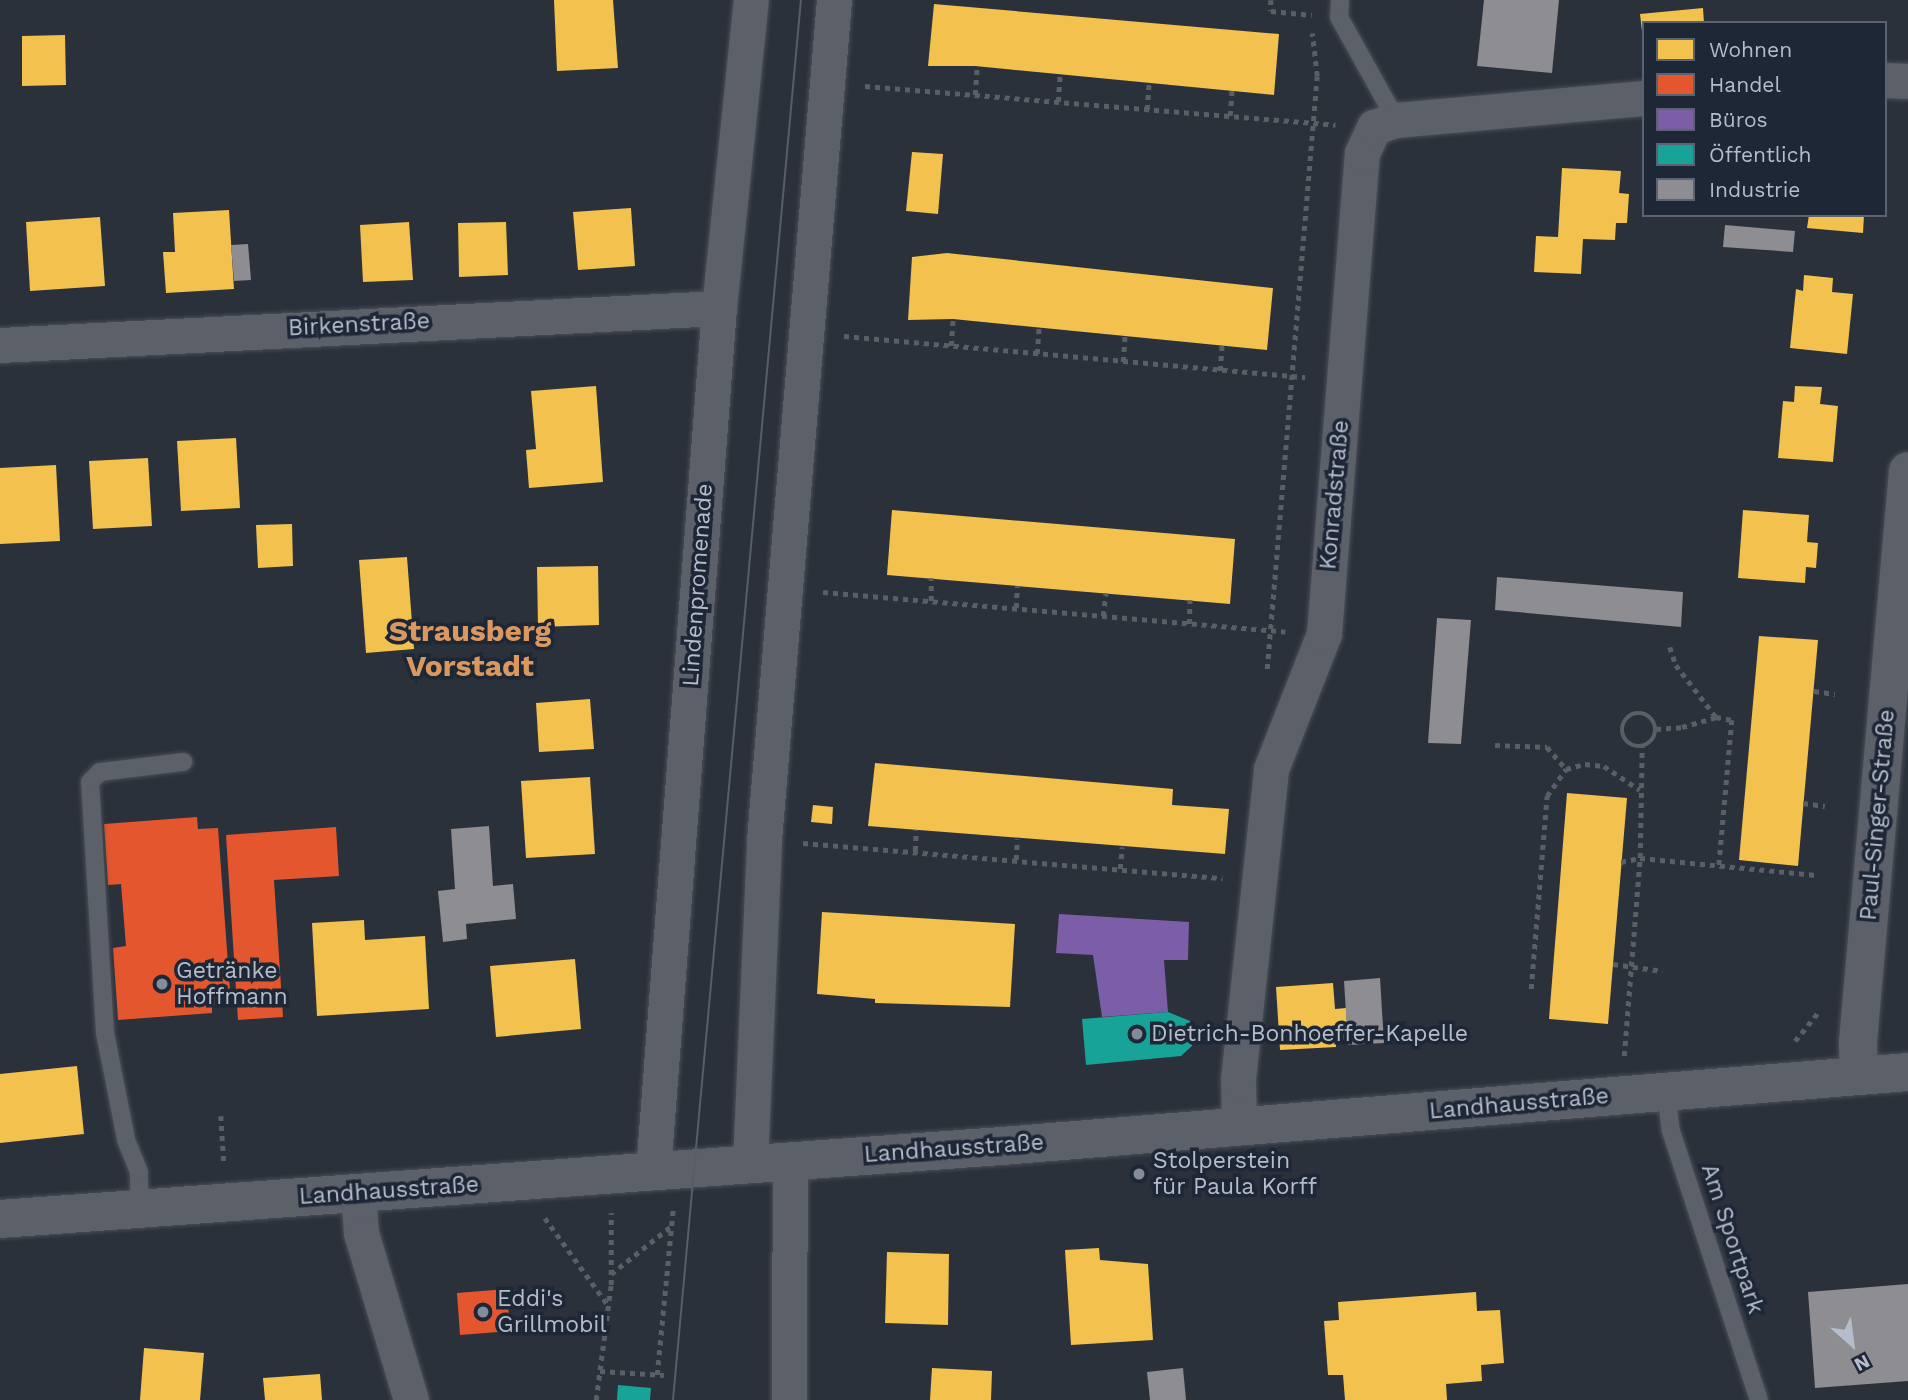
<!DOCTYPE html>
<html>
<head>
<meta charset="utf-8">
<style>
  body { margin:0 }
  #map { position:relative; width:1908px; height:1400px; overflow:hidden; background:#2a313b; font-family:"Work Sans",sans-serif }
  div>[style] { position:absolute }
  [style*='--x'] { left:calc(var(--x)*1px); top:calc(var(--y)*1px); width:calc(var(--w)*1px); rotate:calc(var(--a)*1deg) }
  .homes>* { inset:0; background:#f2c14e }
  .shops>* { inset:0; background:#e4572e }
  .offices>* { inset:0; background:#7b5ea7 }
  .public>* { inset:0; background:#17a398 }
  .industry>* { inset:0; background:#8d8d92 }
  .path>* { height:4.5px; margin-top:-2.25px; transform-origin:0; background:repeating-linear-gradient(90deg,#585f65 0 5px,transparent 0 10px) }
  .path>.ring { margin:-2.25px; padding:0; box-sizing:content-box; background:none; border:4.5px solid #585f65; border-radius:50% }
  .roads { filter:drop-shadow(0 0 2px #494d55) drop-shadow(0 0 2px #494d55) }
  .service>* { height:18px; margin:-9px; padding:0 9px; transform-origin:9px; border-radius:9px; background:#5c6068 }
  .minor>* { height:35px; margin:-17.5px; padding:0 17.5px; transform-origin:17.5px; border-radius:17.5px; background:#5c6068 }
  .tertiary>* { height:38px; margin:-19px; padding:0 19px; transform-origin:19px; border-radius:19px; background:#5c6068 }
  .tram>* { height:2px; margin:-1px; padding:0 1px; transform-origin:1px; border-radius:1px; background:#595e66 }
  .dots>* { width:19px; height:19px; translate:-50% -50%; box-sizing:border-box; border:4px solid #1d2736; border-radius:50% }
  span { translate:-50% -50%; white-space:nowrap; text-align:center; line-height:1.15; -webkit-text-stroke:7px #1d2736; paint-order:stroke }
  .street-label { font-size:23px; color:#b5bdcb }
  .poi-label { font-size:23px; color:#b5bdcb }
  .left { translate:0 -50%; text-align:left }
  .district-label { font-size:30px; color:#da9861; font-weight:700 }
  .legend { position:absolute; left:1642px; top:21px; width:245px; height:196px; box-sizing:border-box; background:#1d2736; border:2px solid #5a6372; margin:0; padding:9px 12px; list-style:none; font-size:21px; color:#b5bdcb }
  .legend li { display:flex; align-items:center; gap:14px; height:35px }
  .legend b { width:35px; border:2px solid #5a6372 }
  .north { position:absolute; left:1817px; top:1309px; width:70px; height:70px; -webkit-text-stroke:5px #1d2736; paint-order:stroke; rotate:152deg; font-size:19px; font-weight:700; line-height:28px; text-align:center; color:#b5bdcb }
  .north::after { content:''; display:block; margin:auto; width:24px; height:32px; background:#b5bdcb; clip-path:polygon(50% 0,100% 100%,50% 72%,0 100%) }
</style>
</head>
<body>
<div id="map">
  <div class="homes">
    <div style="clip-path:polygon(554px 0,613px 0,618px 68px,557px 71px)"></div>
    <div style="clip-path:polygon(934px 4px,1279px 34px,1274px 95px,975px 66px,928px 66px)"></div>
    <div style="clip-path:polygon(1703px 8px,1704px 23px,1644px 23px,1642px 31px,1640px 14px)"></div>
    <div style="clip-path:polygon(65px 35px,66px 85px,22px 86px,22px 36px)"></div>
    <div style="clip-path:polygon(912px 152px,943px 154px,938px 214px,906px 211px)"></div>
    <div style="clip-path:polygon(1562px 168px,1621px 171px,1619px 193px,1629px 194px,1627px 223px,1616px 223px,1615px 240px,1583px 239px,1581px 274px,1534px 272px,1536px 236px,1558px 237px)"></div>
    <div style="clip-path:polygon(631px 208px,635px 266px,578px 270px,573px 212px)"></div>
    <div style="clip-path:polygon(229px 210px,234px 289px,166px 293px,163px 252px,175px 252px,173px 213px)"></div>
    <div style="clip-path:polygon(1809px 215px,1864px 215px,1863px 233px,1807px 228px)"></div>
    <div style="clip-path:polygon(100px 217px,105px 286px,30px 291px,26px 222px)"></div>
    <div style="clip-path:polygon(409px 222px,413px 280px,363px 282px,360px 225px)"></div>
    <div style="clip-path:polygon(506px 222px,508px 275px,459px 277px,458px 223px)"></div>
    <div style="clip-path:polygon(947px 253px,1273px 288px,1267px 350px,953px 319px,908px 320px,912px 257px)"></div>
    <div style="clip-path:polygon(1804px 275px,1833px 278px,1832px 292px,1853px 294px,1847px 354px,1790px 348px,1796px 289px,1803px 291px)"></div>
    <div style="clip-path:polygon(596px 386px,603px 482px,529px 488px,526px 450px,536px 449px,531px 391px)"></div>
    <div style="clip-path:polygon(1795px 386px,1822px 387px,1820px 404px,1838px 406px,1833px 462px,1778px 458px,1783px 401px,1794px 402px)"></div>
    <div style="clip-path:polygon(236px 438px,240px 508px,181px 511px,177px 441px)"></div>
    <div style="clip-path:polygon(148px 458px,152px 526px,93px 529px,89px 461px)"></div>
    <div style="clip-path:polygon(56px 465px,60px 541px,0 544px,0 468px)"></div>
    <div style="clip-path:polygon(892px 510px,1235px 539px,1230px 604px,887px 575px)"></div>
    <div style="clip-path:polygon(1743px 510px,1809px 515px,1807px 542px,1818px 543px,1816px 568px,1806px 567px,1805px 583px,1738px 578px)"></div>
    <div style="clip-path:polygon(292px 524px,293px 566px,258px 568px,256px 525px)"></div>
    <div style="clip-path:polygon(407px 557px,414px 649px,366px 653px,359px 560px)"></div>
    <div style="clip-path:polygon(598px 566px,599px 625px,538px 627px,537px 567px)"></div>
    <div style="clip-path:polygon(1759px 636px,1818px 640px,1798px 866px,1739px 860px)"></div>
    <div style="clip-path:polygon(590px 699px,594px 749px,539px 752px,536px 703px)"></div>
    <div style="clip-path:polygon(875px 763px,1173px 789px,1172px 805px,1229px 809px,1225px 854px,868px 826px)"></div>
    <div style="clip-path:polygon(590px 777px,595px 854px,526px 858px,521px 781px)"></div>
    <div style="clip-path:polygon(1567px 793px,1627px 798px,1608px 1024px,1549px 1019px)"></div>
    <div style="clip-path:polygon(813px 805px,833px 807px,832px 824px,811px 822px)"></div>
    <div style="clip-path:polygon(822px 912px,1015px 924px,1010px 1007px,875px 1003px,875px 999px,817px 994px)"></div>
    <div style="clip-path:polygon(364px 920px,365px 940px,425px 936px,429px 1009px,317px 1016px,312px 923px)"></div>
    <div style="clip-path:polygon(575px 959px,581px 1029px,496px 1037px,490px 966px)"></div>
    <div style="clip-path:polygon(1333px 983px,1335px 1009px,1346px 1008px,1348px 1039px,1336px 1040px,1336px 1047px,1280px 1050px,1276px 987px)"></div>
    <div style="clip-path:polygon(77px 1066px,84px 1134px,0 1143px,0 1074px)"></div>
    <div style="clip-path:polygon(1099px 1248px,1100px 1260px,1148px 1264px,1153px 1340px,1071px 1345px,1065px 1250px)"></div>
    <div style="clip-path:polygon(887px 1252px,949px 1254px,948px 1325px,885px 1323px)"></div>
    <div style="clip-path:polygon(1476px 1292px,1477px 1311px,1500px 1310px,1504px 1363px,1481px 1365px,1482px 1381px,1446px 1384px,1447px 1400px,1345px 1400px,1343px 1375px,1328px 1375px,1324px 1321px,1339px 1320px,1338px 1302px)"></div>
    <div style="clip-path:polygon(144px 1348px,204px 1353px,200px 1400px,140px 1400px)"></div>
    <div style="clip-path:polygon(932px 1368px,992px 1371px,991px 1400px,930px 1400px)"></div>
    <div style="clip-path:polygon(320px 1374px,322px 1400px,265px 1400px,263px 1378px)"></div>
  </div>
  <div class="shops">
    <div style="clip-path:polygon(197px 817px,198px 829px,218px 828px,231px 1004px,212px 1006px,212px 1013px,118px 1020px,113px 948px,126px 946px,121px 884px,108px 885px,104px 824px)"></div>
    <div style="clip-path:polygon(336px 827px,339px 876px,274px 880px,283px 1017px,238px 1020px,226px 835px)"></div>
    <div style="clip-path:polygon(507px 1289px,510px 1331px,460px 1335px,457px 1293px)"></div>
  </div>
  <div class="offices">
    <div style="clip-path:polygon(1059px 914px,1189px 922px,1188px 960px,1164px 960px,1168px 1012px,1102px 1017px,1093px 955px,1056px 953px)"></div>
  </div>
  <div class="public">
    <div style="clip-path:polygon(1168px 1012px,1190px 1021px,1192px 1046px,1181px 1056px,1086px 1065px,1082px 1019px)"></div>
    <div style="clip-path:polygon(618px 1385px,651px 1388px,650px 1400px,617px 1400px)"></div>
  </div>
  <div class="industry">
    <div style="clip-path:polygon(1484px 0,1559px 0,1552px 73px,1477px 66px)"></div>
    <div style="clip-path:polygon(1725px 225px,1795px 231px,1793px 252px,1723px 247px)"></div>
    <div style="clip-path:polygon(248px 244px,251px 280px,234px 281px,231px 245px)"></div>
    <div style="clip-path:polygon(1497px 577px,1683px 592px,1681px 627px,1495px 610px)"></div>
    <div style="clip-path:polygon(1437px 618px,1471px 620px,1461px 744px,1428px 743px)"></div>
    <div style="clip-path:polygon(489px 826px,493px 886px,513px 884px,516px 919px,466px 924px,467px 939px,443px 942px,438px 891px,455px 889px,451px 829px)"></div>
    <div style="clip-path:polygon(1380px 978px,1384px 1043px,1348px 1045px,1344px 981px)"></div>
    <div style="clip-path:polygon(1908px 1284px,1908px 1381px,1815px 1388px,1808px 1292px)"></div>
    <div style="clip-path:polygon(1183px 1368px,1186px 1400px,1150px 1400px,1147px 1372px)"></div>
  </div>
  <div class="path">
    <div style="--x:1271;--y:0;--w:11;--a:90"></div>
    <div style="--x:1271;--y:11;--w:41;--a:5.6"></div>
    <div style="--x:865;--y:86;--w:472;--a:4.7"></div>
    <div style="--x:975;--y:95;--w:28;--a:-86"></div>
    <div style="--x:1058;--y:102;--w:28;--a:-86"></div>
    <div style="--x:1147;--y:110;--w:28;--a:-86"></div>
    <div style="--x:1230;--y:116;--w:27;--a:-86"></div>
    <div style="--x:844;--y:336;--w:463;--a:5.1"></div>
    <div style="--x:951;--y:346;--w:27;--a:-86"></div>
    <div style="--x:1037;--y:354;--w:27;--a:-86"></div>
    <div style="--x:1123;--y:362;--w:27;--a:-86"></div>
    <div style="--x:1220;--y:371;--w:27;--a:-86"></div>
    <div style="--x:823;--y:592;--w:464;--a:4.9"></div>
    <div style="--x:931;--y:601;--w:23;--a:-90"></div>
    <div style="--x:1016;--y:608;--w:22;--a:-87"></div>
    <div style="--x:1103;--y:616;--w:23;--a:-83"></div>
    <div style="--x:1189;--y:624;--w:24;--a:-88"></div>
    <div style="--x:1670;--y:647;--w:19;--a:72"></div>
    <div style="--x:1676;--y:665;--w:66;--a:52.4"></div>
    <div style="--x:1716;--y:717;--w:16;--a:11"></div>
    <div style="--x:1732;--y:720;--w:148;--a:95.1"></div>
    <div style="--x:1267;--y:669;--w:595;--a:-85.18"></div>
    <div style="--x:1317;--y:76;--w:43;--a:-96.6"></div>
    <div style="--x:1814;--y:691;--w:21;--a:8"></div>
    <div class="ring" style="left:1622px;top:713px;width:29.5px;height:29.5px"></div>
    <div style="--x:1656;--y:729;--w:26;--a:-4"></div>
    <div style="--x:1682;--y:727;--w:35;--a:-16"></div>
    <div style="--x:1495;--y:745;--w:52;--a:2.2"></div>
    <div style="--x:1547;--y:747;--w:29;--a:49"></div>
    <div style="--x:1803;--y:803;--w:22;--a:8"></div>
    <div style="--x:803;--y:843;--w:421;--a:4.8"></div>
    <div style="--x:915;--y:851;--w:21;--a:-87"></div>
    <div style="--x:1016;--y:860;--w:21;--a:-87"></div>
    <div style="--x:1621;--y:862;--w:19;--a:-12"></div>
    <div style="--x:1640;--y:858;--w:112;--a:-89"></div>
    <div style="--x:1120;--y:869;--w:22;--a:-85"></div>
    <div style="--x:1613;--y:964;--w:50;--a:8"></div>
    <div style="--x:1531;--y:989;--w:194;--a:-85.3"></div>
    <div style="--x:1547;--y:796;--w:33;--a:-55"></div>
    <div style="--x:1566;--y:769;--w:20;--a:-15"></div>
    <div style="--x:1585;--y:764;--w:19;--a:6"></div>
    <div style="--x:1604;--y:766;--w:43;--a:33.7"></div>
    <div style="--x:1795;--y:1041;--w:40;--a:-51"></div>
    <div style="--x:1624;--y:1056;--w:199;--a:-85.4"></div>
    <div style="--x:1640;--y:858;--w:179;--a:5.5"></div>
    <div style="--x:221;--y:1116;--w:48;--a:86.4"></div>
    <div style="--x:545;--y:1218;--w:107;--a:54.1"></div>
    <div style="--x:611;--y:1274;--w:75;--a:-38.5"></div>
    <div style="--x:600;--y:1371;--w:64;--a:3.6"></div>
    <div style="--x:657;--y:1375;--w:168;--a:-84.5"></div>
    <div style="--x:596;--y:1400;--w:116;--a:-82.6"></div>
    <div style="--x:611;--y:1285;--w:72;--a:-90"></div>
  </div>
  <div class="roads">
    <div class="service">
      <div style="--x:1340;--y:0;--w:17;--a:93"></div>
      <div style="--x:1339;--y:17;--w:118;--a:61"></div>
      <div style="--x:1666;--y:1092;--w:39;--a:83"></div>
      <div style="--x:1671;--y:1131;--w:283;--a:71.9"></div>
      <div style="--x:140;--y:1210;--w:38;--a:-92"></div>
      <div style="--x:139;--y:1172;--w:35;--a:-112"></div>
      <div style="--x:126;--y:1139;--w:108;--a:-101.2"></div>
      <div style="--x:105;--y:1033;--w:251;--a:-93.4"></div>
      <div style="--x:90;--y:782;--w:14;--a:-45"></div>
      <div style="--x:100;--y:772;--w:84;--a:-6.9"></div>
    </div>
    <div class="minor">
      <div style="--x:1885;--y:80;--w:23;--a:2"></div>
      <div style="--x:0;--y:345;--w:720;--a:-2.95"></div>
      <div style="--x:1239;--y:1126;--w:47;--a:-91.2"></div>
      <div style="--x:1238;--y:1079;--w:312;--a:-83.9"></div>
      <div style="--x:1271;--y:769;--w:145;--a:-68.6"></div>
      <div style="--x:1324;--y:634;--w:482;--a:-85.5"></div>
      <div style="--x:1362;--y:153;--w:29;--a:-65"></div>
      <div style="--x:1374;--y:127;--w:23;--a:-18"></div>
      <div style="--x:1396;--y:120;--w:249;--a:-5.1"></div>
      <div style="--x:750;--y:1164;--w:324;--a:-87.5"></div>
      <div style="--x:764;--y:840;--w:843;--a:-85.24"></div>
      <div style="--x:653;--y:1171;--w:866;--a:-85.63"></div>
      <div style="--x:719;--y:308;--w:310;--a:-84.1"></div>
      <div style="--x:358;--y:1193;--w:40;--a:85.7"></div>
      <div style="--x:361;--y:1233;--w:174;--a:73.3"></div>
      <div style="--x:789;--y:1400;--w:238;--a:-89.8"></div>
    </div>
    <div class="tertiary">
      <div style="--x:1859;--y:1076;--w:34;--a:-92"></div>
      <div style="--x:1858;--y:1042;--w:573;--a:-85"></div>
      <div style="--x:0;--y:1219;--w:1005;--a:-4.17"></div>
      <div style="--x:1002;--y:1146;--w:909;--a:-4.67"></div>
    </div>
  </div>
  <div class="tram">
    <div style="--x:673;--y:1400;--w:1406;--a:-84.78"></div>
  </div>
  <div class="dots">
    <div style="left:162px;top:984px;background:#848c99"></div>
    <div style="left:1137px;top:1034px;background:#848c99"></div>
    <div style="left:1139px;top:1174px;background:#848c99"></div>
    <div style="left:483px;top:1312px;background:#848c99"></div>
  </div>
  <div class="street-label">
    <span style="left:359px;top:325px;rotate:-3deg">Birkenstraße</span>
    <span style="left:1335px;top:495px;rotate:-85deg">Konradstraße</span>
    <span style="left:698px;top:585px;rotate:-86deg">Lindenpromenade</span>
    <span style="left:1878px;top:815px;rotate:-85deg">Paul-Singer-Straße</span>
    <span style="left:1519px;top:1104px;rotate:-5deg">Landhausstraße</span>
    <span style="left:954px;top:1149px;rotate:-4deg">Landhausstraße</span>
    <span style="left:389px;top:1191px;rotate:-4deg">Landhausstraße</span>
    <span style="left:1732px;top:1239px;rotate:72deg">Am Sportpark</span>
  </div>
  <div class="poi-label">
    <span class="left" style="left:176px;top:984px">Getränke<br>Hoffmann</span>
    <span class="left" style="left:1151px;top:1034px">Dietrich-Bonhoeffer-Kapelle</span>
    <span class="left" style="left:1153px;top:1174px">Stolperstein<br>für Paula Korff</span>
    <span class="left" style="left:497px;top:1312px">Eddi's<br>Grillmobil</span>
  </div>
  <div class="district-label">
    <span style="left:470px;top:648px">Strausberg<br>Vorstadt</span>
  </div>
  <ul class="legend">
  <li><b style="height:19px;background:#f2c14e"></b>Wohnen</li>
  <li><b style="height:19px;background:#e4572e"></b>Handel</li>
  <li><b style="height:19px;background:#7b5ea7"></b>Büros</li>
  <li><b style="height:19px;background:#17a398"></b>Öffentlich</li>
  <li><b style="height:19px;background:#8d8d92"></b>Industrie</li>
  </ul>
  <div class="north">N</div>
</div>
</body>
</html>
